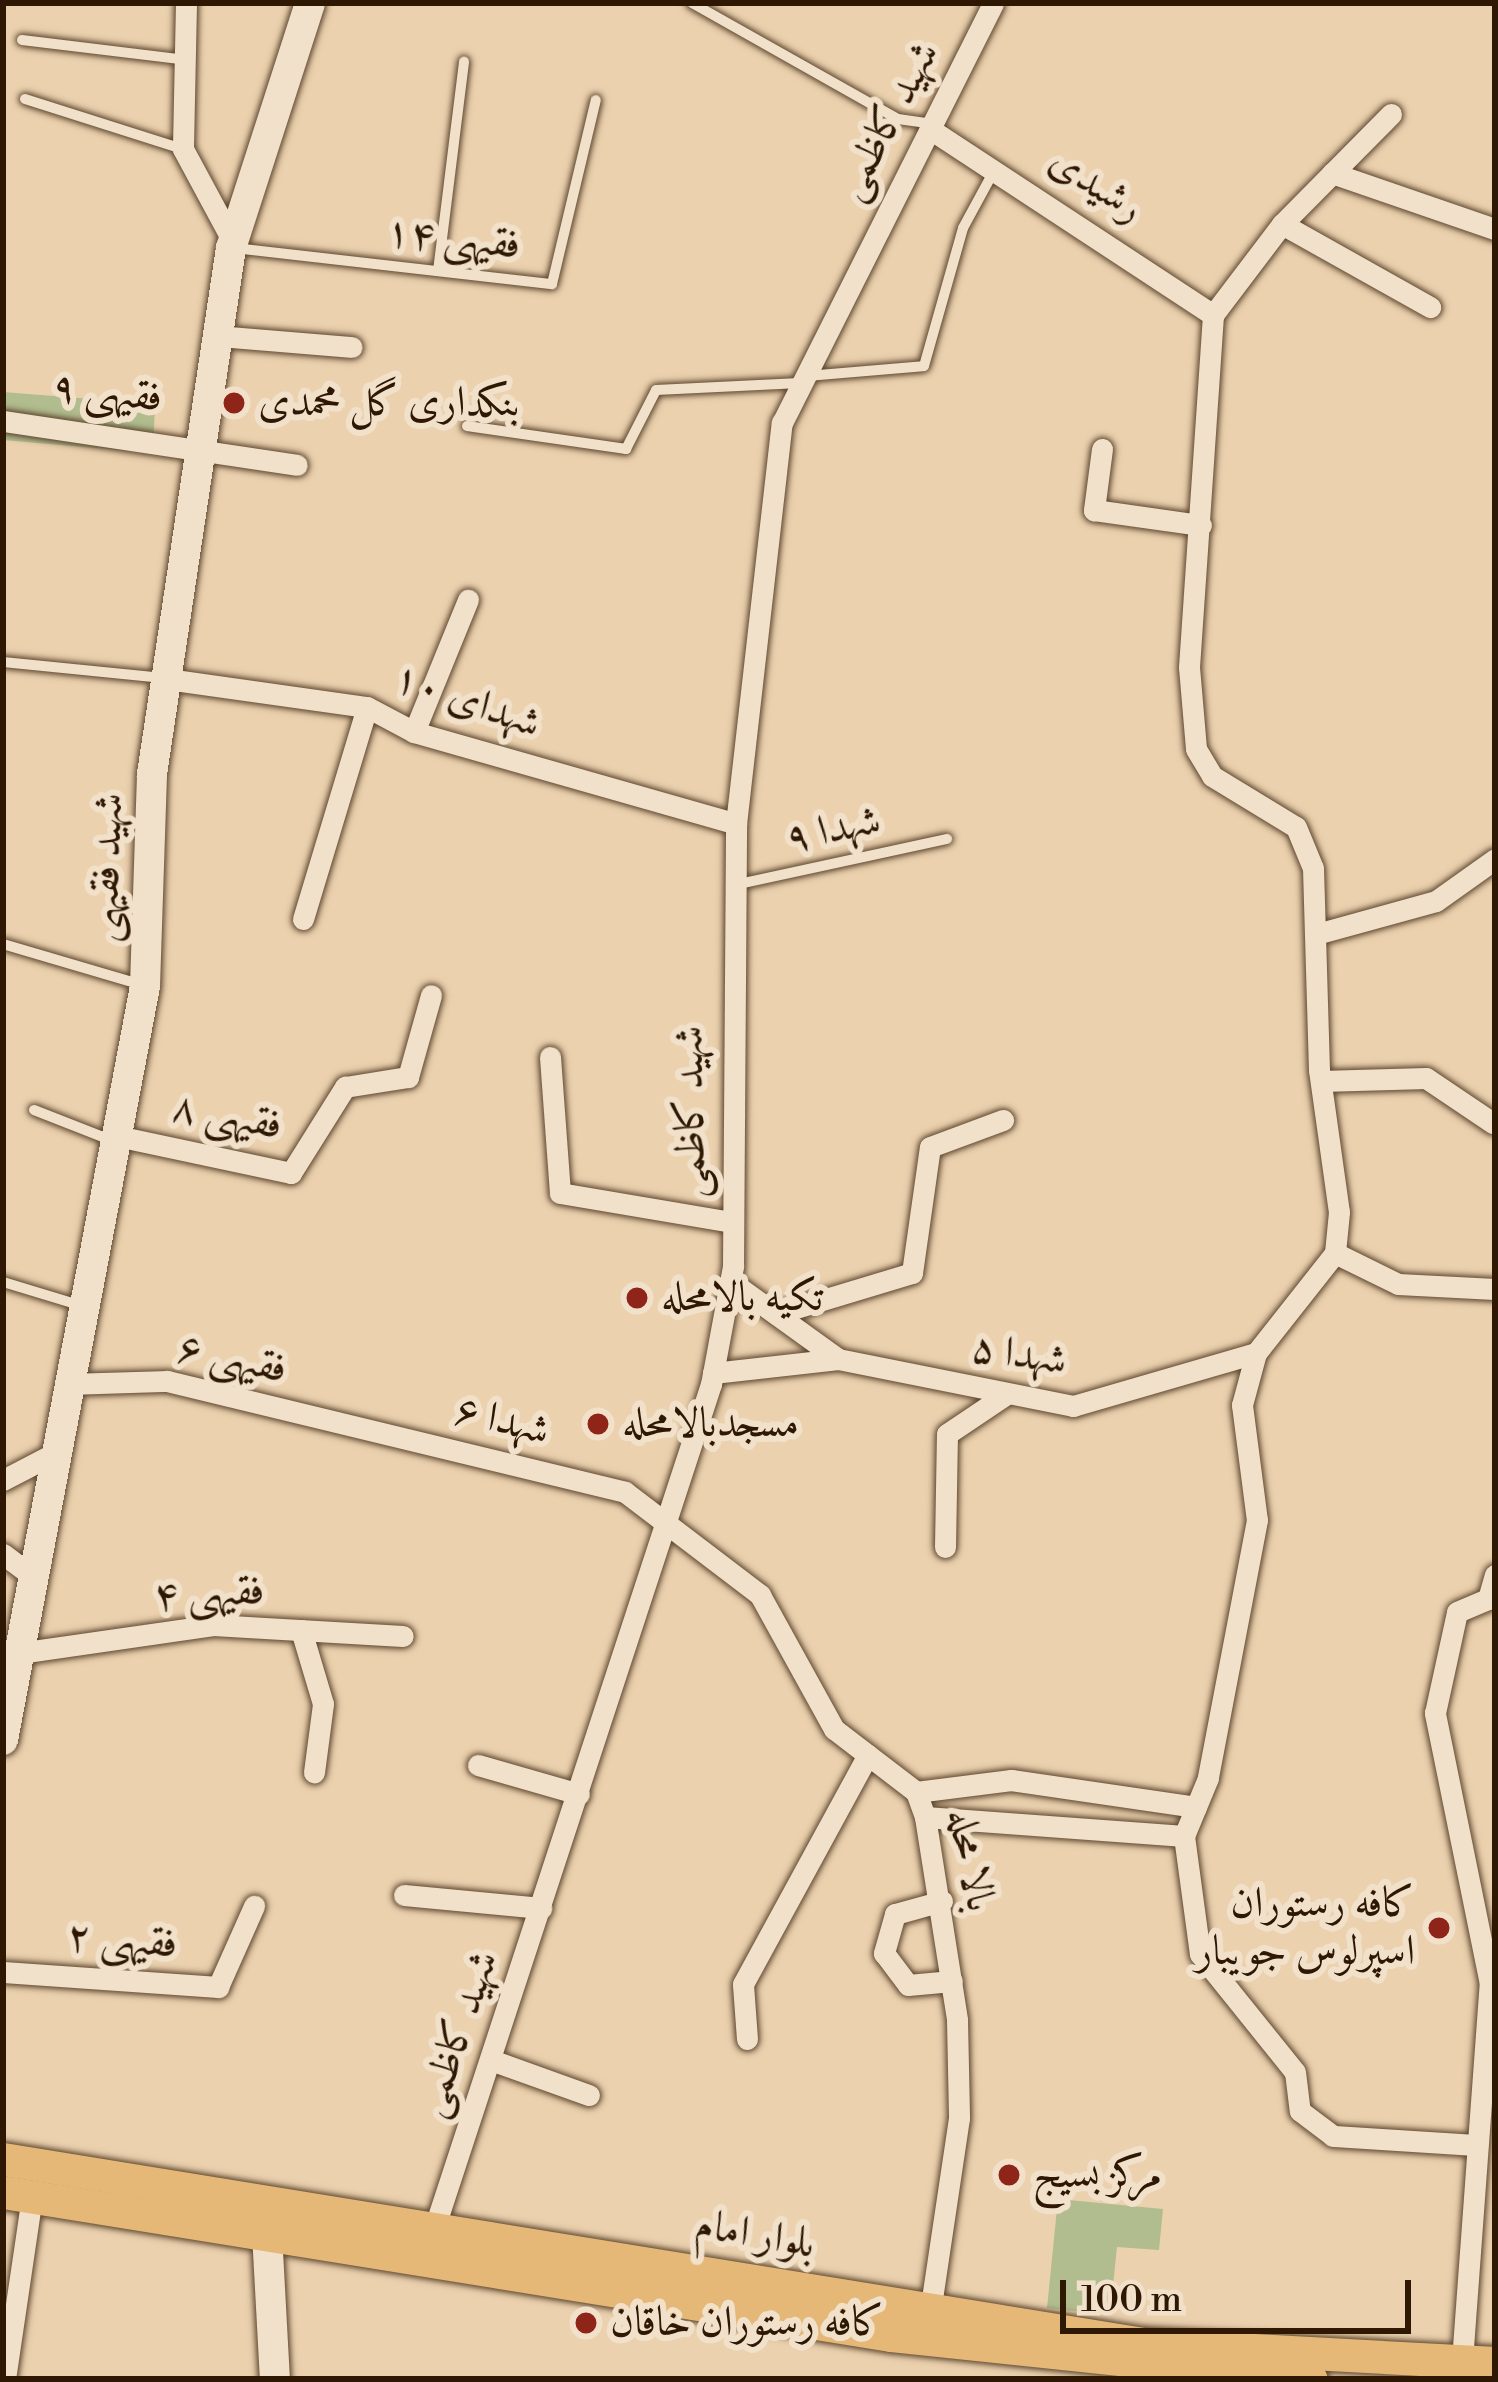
<!DOCTYPE html>
<html>
<head>
<meta charset="utf-8">
<style>
  body { margin:0 }
  #map { position:relative; width:1498px; height:2382px; overflow:hidden; background:#ebd1ae; font-family:"Libre Bodoni",Amiri,serif }
  div>[style] { position:absolute }
  [style*='--x'] { left:calc(var(--x)*1px); top:calc(var(--y)*1px); width:calc(var(--w)*1px); rotate:calc(var(--a)*1deg) }
  .green>* { inset:0; background:#b1bd8f }
  .roads { filter:drop-shadow(0 0 3px #5d462e) drop-shadow(0 0 3px #5d462e) }
  .service>* { height:10px; margin:-5px; padding:0 5px; transform-origin:5px; border-radius:5px; background:#f2e1ca }
  .minor>* { height:21px; margin:-10.5px; padding:0 10.5px; transform-origin:10.5px; border-radius:10.5px; background:#f2e1ca }
  .secondary>* { height:30px; margin:-15px; padding:0 15px; transform-origin:15px; border-radius:15px; background:#f2e1ca }
  .primary>* { height:33px; margin:-16.5px; padding:0 16.5px; transform-origin:16.5px; border-radius:16.5px; background:#e6b877 }
  .dots>* { width:33px; height:33px; translate:-50% -50%; box-sizing:border-box; border:6px solid #f2e1ca; border-radius:50% }
  span { translate:-50% -50%; white-space:nowrap; text-align:center; line-height:1.15; -webkit-text-stroke:12px #f2e1ca; paint-order:stroke }
  .street-label { font-size:42px; color:#2e1804 }
  .poi-label { font-size:42px; color:#2e1804 }
  .left { translate:0 -50%; text-align:left }
  .right { translate:-100% -50%; text-align:right }
  .frame { position:absolute; inset:0; border:6px solid #2e1804; pointer-events:none }
  .scale { position:absolute; left:1060px; top:2280px; width:351px; height:54px; box-sizing:border-box; border:6px solid #2e1804; border-top:0; padding-left:15px; font-size:36px; line-height:42px; white-space:nowrap; color:#2e1804; -webkit-text-stroke:9px #f2e1ca; paint-order:stroke }
</style>
</head>
<body>
<div id="map">
  <div class="green">
    <div style="clip-path:polygon(3px 392px,155px 404px,153px 453px,3px 440px)"></div>
    <div style="clip-path:polygon(1058px 2199px,1163px 2209px,1159px 2250px,1117px 2247px,1110px 2315px,1047px 2308px)"></div>
  </div>
  <div class="roads">
    <div class="service">
      <div style="--x:692;--y:3;--w:236;--a:29.4"></div>
      <div style="--x:898;--y:119;--w:35;--a:8"></div>
      <div style="--x:22;--y:40;--w:159;--a:6.9"></div>
      <div style="--x:25;--y:99;--w:166;--a:17.6"></div>
      <div style="--x:235;--y:248;--w:319;--a:6.5"></div>
      <div style="--x:552;--y:284;--w:189;--a:-76.6"></div>
      <div style="--x:438;--y:271;--w:211;--a:-82.9"></div>
      <div style="--x:806;--y:376;--w:118;--a:-4.8"></div>
      <div style="--x:924;--y:366;--w:143;--a:-74.2"></div>
      <div style="--x:963;--y:228;--w:67;--a:-61.5"></div>
      <div style="--x:467;--y:426;--w:161;--a:8.2"></div>
      <div style="--x:626;--y:449;--w:66;--a:-63"></div>
      <div style="--x:656;--y:390;--w:144;--a:-2.8"></div>
      <div style="--x:3;--y:662;--w:161;--a:5.7"></div>
      <div style="--x:734;--y:885;--w:218;--a:-12.2"></div>
      <div style="--x:3;--y:944;--w:145;--a:16.4"></div>
      <div style="--x:34;--y:1110;--w:85;--a:21.4"></div>
      <div style="--x:3;--y:1282;--w:83;--a:16.9"></div>
    </div>
    <div class="minor">
      <div style="--x:186;--y:3;--w:146;--a:91.2"></div>
      <div style="--x:183;--y:149;--w:106;--a:61.7"></div>
      <div style="--x:1391;--y:114;--w:155;--a:134.7"></div>
      <div style="--x:1282;--y:224;--w:114;--a:127.2"></div>
      <div style="--x:1213;--y:315;--w:353;--a:93.9"></div>
      <div style="--x:1189;--y:667;--w:82;--a:85.1"></div>
      <div style="--x:1196;--y:749;--w:31;--a:59"></div>
      <div style="--x:1212;--y:776;--w:98;--a:31.3"></div>
      <div style="--x:1296;--y:827;--w:44;--a:67.5"></div>
      <div style="--x:1313;--y:868;--w:202;--a:88.3"></div>
      <div style="--x:1319;--y:1070;--w:143;--a:82"></div>
      <div style="--x:1339;--y:1212;--w:41;--a:95.6"></div>
      <div style="--x:1335;--y:1253;--w:127;--a:128.3"></div>
      <div style="--x:1256;--y:1353;--w:54;--a:105.1"></div>
      <div style="--x:1242;--y:1405;--w:116;--a:82.6"></div>
      <div style="--x:1257;--y:1520;--w:263;--a:100.8"></div>
      <div style="--x:1208;--y:1778;--w:63;--a:112.5"></div>
      <div style="--x:1184;--y:1836;--w:119;--a:82.3"></div>
      <div style="--x:1200;--y:1954;--w:151;--a:51.2"></div>
      <div style="--x:1295;--y:2072;--w:39;--a:83"></div>
      <div style="--x:1300;--y:2111;--w:41;--a:37.1"></div>
      <div style="--x:1333;--y:2136;--w:144;--a:3.6"></div>
      <div style="--x:930;--y:129;--w:339;--a:33.3"></div>
      <div style="--x:1332;--y:173;--w:172;--a:19"></div>
      <div style="--x:1282;--y:224;--w:170;--a:29.3"></div>
      <div style="--x:218;--y:336;--w:134;--a:4.7"></div>
      <div style="--x:3;--y:421;--w:297;--a:8.5"></div>
      <div style="--x:1102;--y:449;--w:62;--a:97.5"></div>
      <div style="--x:1094;--y:510;--w:108;--a:8"></div>
      <div style="--x:167;--y:679;--w:202;--a:8"></div>
      <div style="--x:367;--y:707;--w:53;--a:28"></div>
      <div style="--x:414;--y:732;--w:335;--a:15.9"></div>
      <div style="--x:414;--y:732;--w:143;--a:-67.8"></div>
      <div style="--x:303;--y:919;--w:221;--a:-73.2"></div>
      <div style="--x:1320;--y:933;--w:120;--a:-15.4"></div>
      <div style="--x:1436;--y:901;--w:72;--a:-35.4"></div>
      <div style="--x:550;--y:1057;--w:136;--a:85.8"></div>
      <div style="--x:560;--y:1193;--w:174;--a:9.6"></div>
      <div style="--x:1321;--y:1081;--w:105;--a:-1.6"></div>
      <div style="--x:1426;--y:1078;--w:81;--a:33.9"></div>
      <div style="--x:117;--y:1136;--w:178;--a:12"></div>
      <div style="--x:291;--y:1173;--w:102;--a:-57.9"></div>
      <div style="--x:345;--y:1087;--w:64;--a:-9"></div>
      <div style="--x:408;--y:1077;--w:85;--a:-74.3"></div>
      <div style="--x:1335;--y:1253;--w:70;--a:26.2"></div>
      <div style="--x:1398;--y:1284;--w:97;--a:3"></div>
      <div style="--x:730;--y:1281;--w:133;--a:35.8"></div>
      <div style="--x:776;--y:1314;--w:142;--a:-16.8"></div>
      <div style="--x:912;--y:1273;--w:127;--a:-81.9"></div>
      <div style="--x:930;--y:1147;--w:78;--a:-20.3"></div>
      <div style="--x:713;--y:1373;--w:126;--a:-6.4"></div>
      <div style="--x:838;--y:1359;--w:240;--a:11.3"></div>
      <div style="--x:1073;--y:1406;--w:191;--a:-16.2"></div>
      <div style="--x:70;--y:1384;--w:97;--a:-1.8"></div>
      <div style="--x:167;--y:1381;--w:471;--a:13.6"></div>
      <div style="--x:625;--y:1492;--w:170;--a:37.3"></div>
      <div style="--x:760;--y:1595;--w:153;--a:61.1"></div>
      <div style="--x:834;--y:1729;--w:103;--a:37.5"></div>
      <div style="--x:916;--y:1792;--w:27;--a:70"></div>
      <div style="--x:925;--y:1817;--w:206;--a:81"></div>
      <div style="--x:957;--y:2020;--w:98;--a:88.8"></div>
      <div style="--x:959;--y:2118;--w:195;--a:98.5"></div>
      <div style="--x:3;--y:1480;--w:61;--a:-27.4"></div>
      <div style="--x:945;--y:1547;--w:113;--a:-89"></div>
      <div style="--x:947;--y:1434;--w:70;--a:-33.9"></div>
      <div style="--x:3;--y:1554;--w:39;--a:37"></div>
      <div style="--x:301;--y:1630;--w:77;--a:73.4"></div>
      <div style="--x:323;--y:1704;--w:69;--a:97.5"></div>
      <div style="--x:19;--y:1653;--w:196;--a:-8.2"></div>
      <div style="--x:213;--y:1625;--w:190;--a:3.3"></div>
      <div style="--x:478;--y:1765;--w:105;--a:16"></div>
      <div style="--x:916;--y:1792;--w:96;--a:-7.2"></div>
      <div style="--x:1011;--y:1780;--w:187;--a:8.3"></div>
      <div style="--x:925;--y:1817;--w:260;--a:4.2"></div>
      <div style="--x:404;--y:1895;--w:138;--a:5.4"></div>
      <div style="--x:942;--y:1901;--w:49;--a:164.5"></div>
      <div style="--x:895;--y:1914;--w:41;--a:105.8"></div>
      <div style="--x:884;--y:1953;--w:40;--a:53"></div>
      <div style="--x:908;--y:1985;--w:44;--a:-5.2"></div>
      <div style="--x:3;--y:1972;--w:216;--a:4"></div>
      <div style="--x:218;--y:1987;--w:89;--a:-66"></div>
      <div style="--x:747;--y:2039;--w:55;--a:-94.2"></div>
      <div style="--x:743;--y:1984;--w:261;--a:-61.4"></div>
      <div style="--x:491;--y:2060;--w:104;--a:19.7"></div>
      <div style="--x:435;--y:2226;--w:886;--a:-71.85"></div>
      <div style="--x:711;--y:1384;--w:120;--a:-79.4"></div>
      <div style="--x:733;--y:1266;--w:442;--a:-89.6"></div>
      <div style="--x:736;--y:824;--w:404;--a:-83.5"></div>
      <div style="--x:782;--y:423;--w:470;--a:-63.3"></div>
      <div style="--x:1462;--y:2361;--w:378;--a:-85.8"></div>
      <div style="--x:1490;--y:1984;--w:277;--a:-101.5"></div>
      <div style="--x:1435;--y:1713;--w:103;--a:-77.7"></div>
      <div style="--x:1457;--y:1612;--w:34;--a:-23"></div>
      <div style="--x:1488;--y:1599;--w:25;--a:-74"></div>
      <div style="--x:5;--y:2379;--w:185;--a:-81.6"></div>
    </div>
    <div class="secondary">
      <div style="--x:3;--y:1740;--w:767;--a:-79.33"></div>
      <div style="--x:145;--y:986;--w:212;--a:-88.1"></div>
      <div style="--x:152;--y:774;--w:532;--a:-81.46"></div>
      <div style="--x:231;--y:248;--w:257;--a:-72.1"></div>
      <div style="--x:267;--y:2233;--w:146;--a:86.9"></div>
    </div>
    <div class="primary">
      <div style="--x:3;--y:2159;--w:1155;--a:9.22"></div>
      <div style="--x:1143;--y:2344;--w:353;--a:3.1"></div>
      <div style="--x:3;--y:2192;--w:899;--a:9.15"></div>
      <div style="--x:891;--y:2335;--w:422;--a:6"></div>
    </div>
  </div>
  <div class="dots">
    <div style="left:234px;top:403px;background:#8f2418"></div>
    <div style="left:637px;top:1298px;background:#8f2418"></div>
    <div style="left:598px;top:1424px;background:#8f2418"></div>
    <div style="left:1439px;top:1928px;background:#8f2418"></div>
    <div style="left:1009px;top:2175px;background:#8f2418"></div>
    <div style="left:586px;top:2323px;background:#8f2418"></div>
  </div>
  <div class="street-label">
    <span style="left:888px;top:121px;rotate:-62deg">شهید کاظمی</span>
    <span style="left:1096px;top:185px;rotate:33deg">رشیدی</span>
    <span style="left:453px;top:239px;rotate:6deg">فقیهی ۱۴</span>
    <span style="left:107px;top:393px;rotate:6deg">فقیهی ۹</span>
    <span style="left:467px;top:701px;rotate:19deg">شهدای ۱۰</span>
    <span style="left:833px;top:830px;rotate:-12deg">شهدا ۹</span>
    <span style="left:107px;top:868px;rotate:-88deg">شهید فقیهی</span>
    <span style="left:691px;top:1112px;rotate:-91deg">شهید کاظمی</span>
    <span style="left:227px;top:1117px;rotate:10deg">فقیهی ۸</span>
    <span style="left:1019px;top:1355px;rotate:8deg">شهدا ۵</span>
    <span style="left:232px;top:1359px;rotate:12deg">فقیهی ۶</span>
    <span style="left:502px;top:1421px;rotate:14deg">شهدا ۶</span>
    <span style="left:209px;top:1594px;rotate:-3deg">فقیهی ۴</span>
    <span style="left:970px;top:1860px;rotate:78deg">بالا محله</span>
    <span style="left:122px;top:1941px;rotate:4deg">فقیهی ۲</span>
    <span style="left:458px;top:2034px;rotate:-71deg">شهید کاظمی</span>
    <span style="left:755px;top:2235px;rotate:10deg">بلوار امام</span>
  </div>
  <div class="poi-label">
    <span class="left" style="left:258px;top:403px">بنکداری گل محمدی</span>
    <span class="left" style="left:661px;top:1298px">تکیه بالامحله</span>
    <span class="left" style="left:622px;top:1424px">مسجدبالامحله</span>
    <span class="right" style="left:1415px;top:1928px">کافه رستوران<br>اسپرلوس جویبار</span>
    <span class="left" style="left:1033px;top:2175px">مرکز بسیج</span>
    <span class="left" style="left:610px;top:2323px">کافه رستوران خاقان</span>
  </div>
  <div class="frame"></div>
  <div class="scale">100 m</div>
</div>
</body>
</html>
